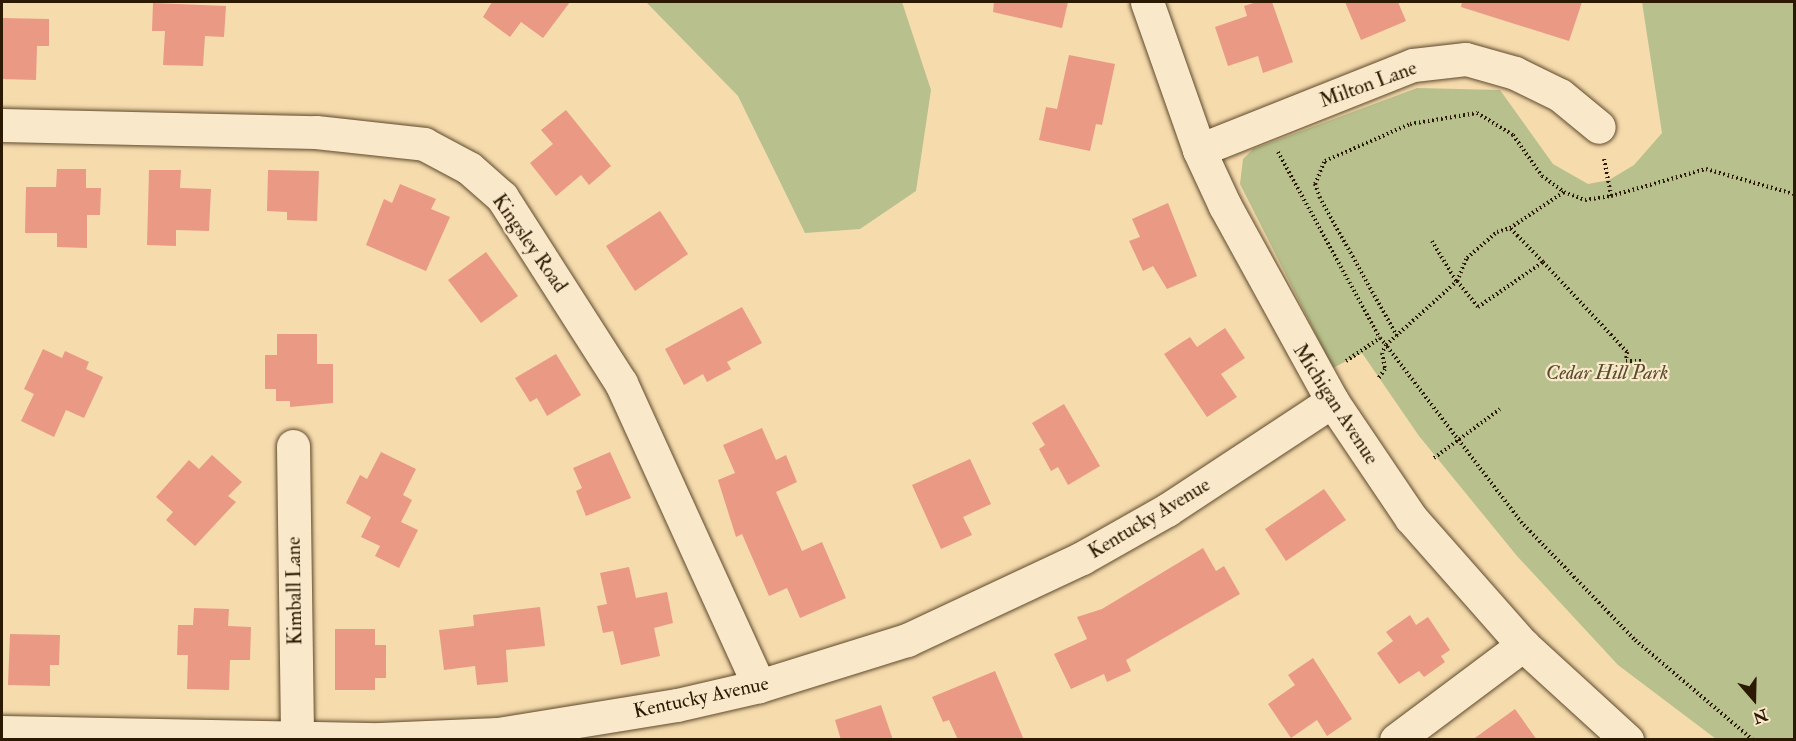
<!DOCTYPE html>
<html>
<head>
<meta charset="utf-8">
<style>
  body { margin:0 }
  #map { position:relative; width:1796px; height:741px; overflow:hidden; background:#f6dbad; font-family:"IM FELL Double Pica",serif }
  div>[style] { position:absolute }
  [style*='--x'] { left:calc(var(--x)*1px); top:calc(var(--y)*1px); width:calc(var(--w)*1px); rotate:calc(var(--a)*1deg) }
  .green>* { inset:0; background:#b8c18d }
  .building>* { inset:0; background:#ea9985 }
  .path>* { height:4px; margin-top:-2px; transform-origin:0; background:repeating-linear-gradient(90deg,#2c1901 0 1.5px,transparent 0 4.5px) }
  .roads { filter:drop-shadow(0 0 2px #5e4a2c) drop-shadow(0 0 2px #5e4a2c) }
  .minor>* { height:33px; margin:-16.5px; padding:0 16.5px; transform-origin:16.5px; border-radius:16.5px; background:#f9e8ca }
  span { translate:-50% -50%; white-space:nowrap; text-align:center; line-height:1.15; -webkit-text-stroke:4.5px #f9e8ca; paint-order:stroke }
  .street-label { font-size:20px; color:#2c1901 }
  .park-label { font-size:20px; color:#564b2b; font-style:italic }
  .frame { position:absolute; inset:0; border:3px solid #2c1901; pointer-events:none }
  .north { position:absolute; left:1724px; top:669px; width:60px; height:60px; -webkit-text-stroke:4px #f9e8ca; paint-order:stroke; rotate:160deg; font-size:16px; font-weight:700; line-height:24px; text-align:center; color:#2c1901 }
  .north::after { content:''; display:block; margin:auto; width:21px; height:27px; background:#2c1901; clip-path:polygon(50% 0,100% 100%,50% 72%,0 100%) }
</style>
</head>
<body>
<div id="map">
  <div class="green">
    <div style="clip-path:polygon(646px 2px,902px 2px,931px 90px,916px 191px,860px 229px,805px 233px,738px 96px)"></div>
    <div style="clip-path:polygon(1642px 2px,1794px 2px,1794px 739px,1716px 739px,1618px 665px,1517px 556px,1419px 436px,1362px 353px,1333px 368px,1240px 184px,1243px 159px,1253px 149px,1417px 88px,1500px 90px,1553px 164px,1588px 184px,1609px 180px,1634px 165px,1662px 133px)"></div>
  </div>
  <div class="building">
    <div style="clip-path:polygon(492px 2px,570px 2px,543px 38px,521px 22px,510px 37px,483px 17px)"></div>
    <div style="clip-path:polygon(994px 2px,1068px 2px,1062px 28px,993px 12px)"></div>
    <div style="clip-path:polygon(1257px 2px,1272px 2px,1293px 62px,1263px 73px,1258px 56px,1228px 66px,1215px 27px,1247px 16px,1244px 6px)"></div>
    <div style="clip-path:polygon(1345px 2px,1398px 2px,1406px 21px,1361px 40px)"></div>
    <div style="clip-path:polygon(1462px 2px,1582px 2px,1569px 41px,1461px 7px)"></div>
    <div style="clip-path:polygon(153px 3px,226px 6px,224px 37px,205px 36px,203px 66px,163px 65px,165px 31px,152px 31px)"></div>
    <div style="clip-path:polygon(2px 18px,49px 19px,49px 46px,37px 46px,36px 80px,2px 79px)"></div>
    <div style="clip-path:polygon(1069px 55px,1115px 64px,1102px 125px,1096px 124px,1090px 151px,1039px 140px,1046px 107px,1057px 109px)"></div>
    <div style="clip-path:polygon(566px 110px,611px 166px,589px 185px,581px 175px,556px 196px,530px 163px,553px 144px,541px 130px)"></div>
    <div style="clip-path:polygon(57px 169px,86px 169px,86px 188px,101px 188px,100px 215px,87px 215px,87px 248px,57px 247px,57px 233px,25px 233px,26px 187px,56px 187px)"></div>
    <div style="clip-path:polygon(149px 170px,181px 170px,180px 188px,211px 189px,209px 231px,176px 230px,176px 246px,147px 245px)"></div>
    <div style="clip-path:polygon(268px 170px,319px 171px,317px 221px,287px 220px,287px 212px,267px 211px)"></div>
    <div style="clip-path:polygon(400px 184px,436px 199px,431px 209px,450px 217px,426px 271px,366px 245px,384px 199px,392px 203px)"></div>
    <div style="clip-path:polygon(1168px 203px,1197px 276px,1167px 289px,1153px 266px,1143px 271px,1129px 241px,1140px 237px,1132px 219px)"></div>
    <div style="clip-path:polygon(660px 211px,688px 254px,635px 291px,606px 246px)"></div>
    <div style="clip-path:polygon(486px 252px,518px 296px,481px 323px,448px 280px)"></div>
    <div style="clip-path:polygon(742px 307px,762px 343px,727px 362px,731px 369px,707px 382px,703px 374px,684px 385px,665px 349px)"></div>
    <div style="clip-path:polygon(1225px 328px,1245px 358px,1221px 374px,1237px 397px,1207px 417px,1164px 354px,1190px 337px,1197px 347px)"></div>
    <div style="clip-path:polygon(277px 334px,317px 334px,317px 364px,333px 364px,333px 403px,290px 407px,290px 401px,276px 401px,276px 389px,265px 389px,265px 355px,277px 355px)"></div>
    <div style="clip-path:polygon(43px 349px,62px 358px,65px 351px,89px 362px,86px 369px,103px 377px,84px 418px,66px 410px,54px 437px,21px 421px,34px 394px,24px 389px)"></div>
    <div style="clip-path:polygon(556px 354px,581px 395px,547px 416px,537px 398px,530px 402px,515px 378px)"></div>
    <div style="clip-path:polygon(1064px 404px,1100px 466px,1068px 485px,1058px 467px,1051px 471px,1039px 449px,1045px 445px,1032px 423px)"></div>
    <div style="clip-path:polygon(762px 428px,776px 460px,786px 455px,797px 482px,776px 492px,802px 551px,822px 542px,846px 598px,800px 618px,787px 588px,769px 596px,742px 534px,736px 537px,718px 480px,735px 473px,723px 445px)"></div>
    <div style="clip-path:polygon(381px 452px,416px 469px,403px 495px,412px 500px,401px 522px,418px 530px,399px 568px,375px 556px,380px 546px,361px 537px,371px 517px,346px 503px,360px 475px,367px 479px)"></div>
    <div style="clip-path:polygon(610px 452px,631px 498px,586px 516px,576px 491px,582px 488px,573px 468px)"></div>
    <div style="clip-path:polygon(212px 455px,242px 482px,228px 496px,236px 502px,195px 546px,166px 520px,173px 512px,156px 497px,189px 460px,199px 469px)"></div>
    <div style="clip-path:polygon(970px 459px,991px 504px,963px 517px,972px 535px,941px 549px,912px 485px)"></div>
    <div style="clip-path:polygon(1324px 489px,1346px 520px,1286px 561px,1265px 529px)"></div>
    <div style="clip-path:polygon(1203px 548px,1216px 571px,1224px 566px,1240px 594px,1126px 660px,1131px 671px,1107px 682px,1104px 674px,1071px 689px,1054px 654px,1087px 639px,1077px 617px,1102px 609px)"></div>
    <div style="clip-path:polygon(629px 567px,636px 598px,667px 592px,673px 623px,654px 628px,660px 656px,621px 665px,613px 631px,603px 633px,597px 606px,607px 604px,600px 573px)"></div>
    <div style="clip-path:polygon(540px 607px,545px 646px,506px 650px,508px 682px,477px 685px,475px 666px,444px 670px,439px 630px,474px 626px,473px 615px)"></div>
    <div style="clip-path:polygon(194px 608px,229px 609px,228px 626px,251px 627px,250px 660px,230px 660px,229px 690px,187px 689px,188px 655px,177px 655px,178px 625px,193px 625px)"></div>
    <div style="clip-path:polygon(1410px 615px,1416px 625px,1428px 617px,1450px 650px,1441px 656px,1445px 662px,1424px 677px,1419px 671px,1399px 684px,1377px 653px,1393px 641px,1386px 632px)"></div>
    <div style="clip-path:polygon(335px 629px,375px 629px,375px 645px,386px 645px,386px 678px,375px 678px,375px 690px,335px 690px)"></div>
    <div style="clip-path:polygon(10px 634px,60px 635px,59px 665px,50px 665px,50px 686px,8px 685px)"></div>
    <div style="clip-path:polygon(1313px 658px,1352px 719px,1327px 736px,1317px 720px,1291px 738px,1268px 704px,1295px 685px,1288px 675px)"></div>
    <div style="clip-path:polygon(995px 671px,1024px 740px,958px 740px,949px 720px,943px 722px,932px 697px)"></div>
    <div style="clip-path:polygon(881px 705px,893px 740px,841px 740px,835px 720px)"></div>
    <div style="clip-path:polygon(1515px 709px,1537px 740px,1472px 740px)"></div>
  </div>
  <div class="path">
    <div style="--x:1278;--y:152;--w:212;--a:61.3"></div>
    <div style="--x:1604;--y:159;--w:38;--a:79"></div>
    <div style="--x:1432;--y:241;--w:47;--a:59"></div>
    <div style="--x:1543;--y:262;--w:123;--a:47"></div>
    <div style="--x:1627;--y:352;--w:9;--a:96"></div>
    <div style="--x:1626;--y:361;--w:17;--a:0"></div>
    <div style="--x:1457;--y:281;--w:25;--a:-67"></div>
    <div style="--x:1467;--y:258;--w:40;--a:-41"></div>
    <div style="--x:1497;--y:232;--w:14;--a:-17"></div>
    <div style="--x:1397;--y:336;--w:158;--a:-119.2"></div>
    <div style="--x:1320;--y:198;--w:15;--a:-110"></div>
    <div style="--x:1315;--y:184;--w:25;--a:-67"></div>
    <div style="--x:1325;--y:161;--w:93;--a:-23.5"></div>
    <div style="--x:1410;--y:124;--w:68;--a:-9.3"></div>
    <div style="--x:1477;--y:113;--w:42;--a:31.4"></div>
    <div style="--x:1513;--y:135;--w:50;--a:54.7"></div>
    <div style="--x:1542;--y:176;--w:27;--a:36"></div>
    <div style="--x:1346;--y:361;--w:41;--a:-34.1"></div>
    <div style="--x:1380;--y:338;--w:9;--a:49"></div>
    <div style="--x:1386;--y:345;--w:9;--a:117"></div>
    <div style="--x:1382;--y:353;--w:16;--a:79"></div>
    <div style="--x:1385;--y:369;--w:12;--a:125"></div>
    <div style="--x:1434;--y:458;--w:82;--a:-36.6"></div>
    <div style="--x:1753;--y:740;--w:156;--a:-139.7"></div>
    <div style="--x:1634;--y:639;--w:161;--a:-134"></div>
    <div style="--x:1522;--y:523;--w:224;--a:-127.4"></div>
    <div style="--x:1386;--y:345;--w:96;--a:-42"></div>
    <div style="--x:1457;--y:281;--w:33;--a:51"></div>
    <div style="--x:1478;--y:307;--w:79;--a:-34.7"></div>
    <div style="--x:1543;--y:262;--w:47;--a:-134.1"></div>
    <div style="--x:1510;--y:228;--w:65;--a:-33.7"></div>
    <div style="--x:1564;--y:192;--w:22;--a:21"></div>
    <div style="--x:1585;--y:200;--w:26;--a:-9"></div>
    <div style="--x:1611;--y:196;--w:99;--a:-15.9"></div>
    <div style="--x:1706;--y:169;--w:91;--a:15.9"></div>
  </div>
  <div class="roads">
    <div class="minor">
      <div style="--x:1147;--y:2;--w:157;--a:70.6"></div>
      <div style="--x:1199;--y:150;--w:62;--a:65.1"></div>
      <div style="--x:1225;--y:206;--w:222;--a:61.2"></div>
      <div style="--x:1332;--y:401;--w:141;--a:56"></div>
      <div style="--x:1411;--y:518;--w:169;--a:48.6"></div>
      <div style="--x:1523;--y:645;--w:141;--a:42.4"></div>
      <div style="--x:2;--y:125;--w:314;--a:1.3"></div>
      <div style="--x:316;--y:132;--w:109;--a:6.3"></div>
      <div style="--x:424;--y:144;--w:51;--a:28.1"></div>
      <div style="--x:469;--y:168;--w:44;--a:41.3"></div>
      <div style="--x:502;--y:197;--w:221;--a:57.4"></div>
      <div style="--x:621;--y:383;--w:333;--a:65.5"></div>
      <div style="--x:1199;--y:150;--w:230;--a:-21.7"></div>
      <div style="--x:1413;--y:65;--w:53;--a:-6.5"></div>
      <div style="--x:1466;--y:59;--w:51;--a:15.9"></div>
      <div style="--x:1515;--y:73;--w:50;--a:26.1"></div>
      <div style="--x:1560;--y:95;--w:50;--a:39.4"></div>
      <div style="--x:293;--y:446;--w:291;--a:89.2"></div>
      <div style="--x:2;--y:732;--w:378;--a:1.1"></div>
      <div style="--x:380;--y:739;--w:118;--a:-2.4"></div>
      <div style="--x:498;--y:734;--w:181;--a:-9.2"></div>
      <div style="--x:677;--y:705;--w:84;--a:-13"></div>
      <div style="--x:759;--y:686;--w:155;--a:-17.3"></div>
      <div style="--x:907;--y:640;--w:193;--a:-25.1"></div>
      <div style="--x:1082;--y:558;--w:98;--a:-29.5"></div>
      <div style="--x:1167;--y:510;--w:198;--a:-33.4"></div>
      <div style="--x:1396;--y:740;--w:159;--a:-36.8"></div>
    </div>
  </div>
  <div class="street-label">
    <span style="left:1368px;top:84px;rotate:-20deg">Milton Lane</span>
    <span style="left:530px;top:243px;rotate:55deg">Kingsley Road</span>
    <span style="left:1336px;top:404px;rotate:57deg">Michigan Avenue</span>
    <span style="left:1149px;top:518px;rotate:-31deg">Kentucky Avenue</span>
    <span style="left:294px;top:591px;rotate:-91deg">Kimball Lane</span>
    <span style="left:701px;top:697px;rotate:-12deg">Kentucky Avenue</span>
  </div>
  <div class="park-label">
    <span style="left:1607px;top:372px">Cedar Hill Park</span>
  </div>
  <div class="frame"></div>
  <div class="north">N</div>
</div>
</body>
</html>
